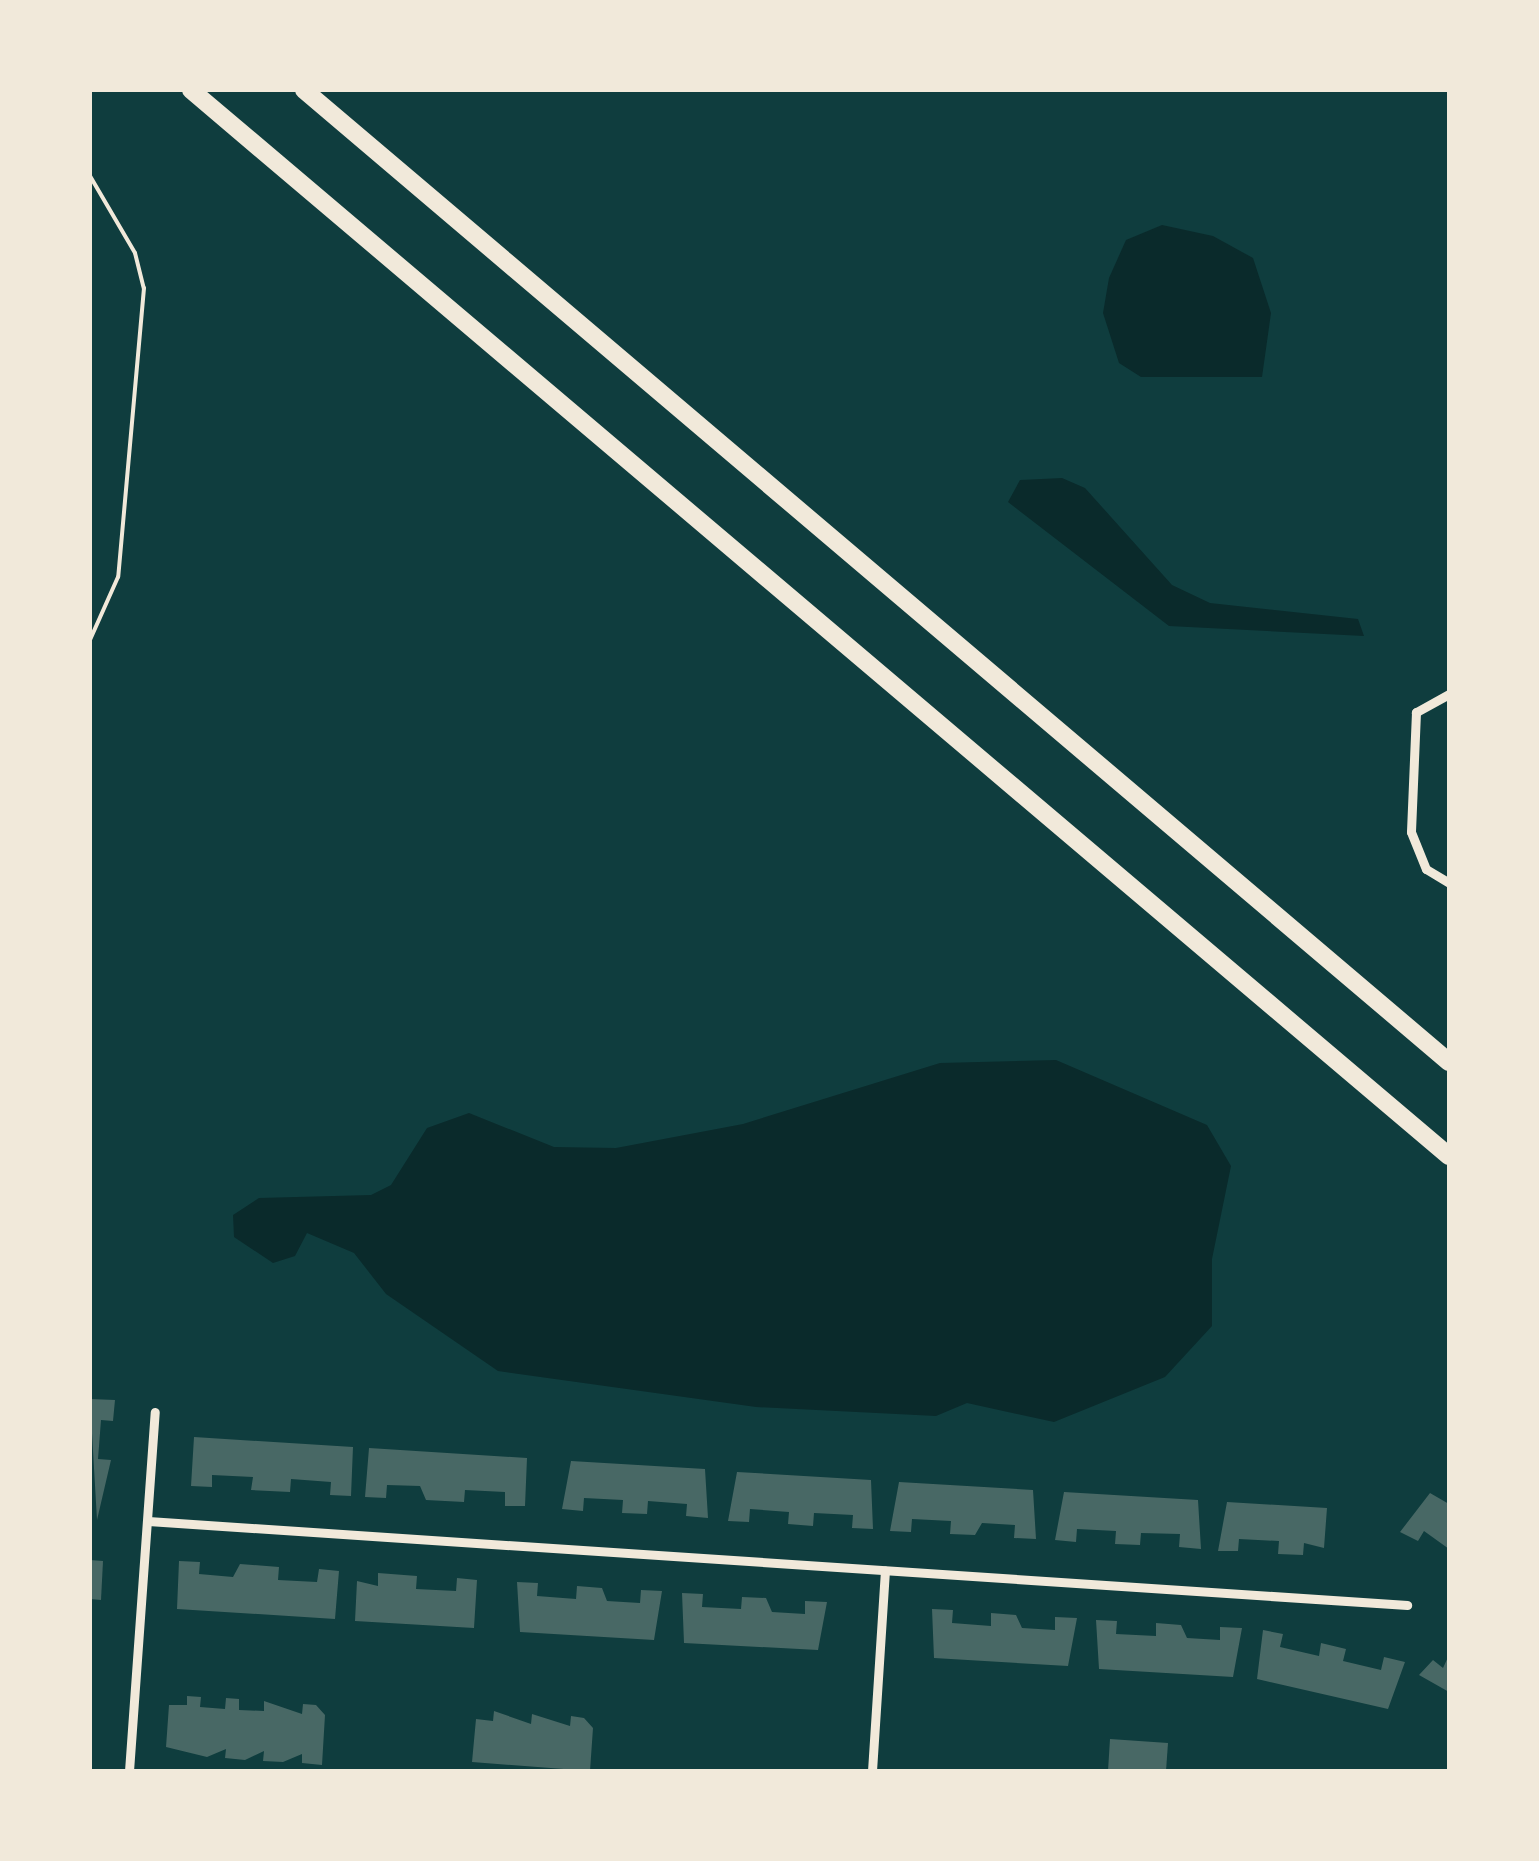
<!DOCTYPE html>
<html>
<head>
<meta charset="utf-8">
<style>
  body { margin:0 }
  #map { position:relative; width:1539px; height:1861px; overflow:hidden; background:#0f3d3e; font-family:"Varela Round",sans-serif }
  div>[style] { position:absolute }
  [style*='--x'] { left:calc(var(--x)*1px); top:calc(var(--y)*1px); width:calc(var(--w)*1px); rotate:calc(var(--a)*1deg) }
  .water>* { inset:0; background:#0a2a2b }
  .building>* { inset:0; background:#486865 }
  .path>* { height:4px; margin:-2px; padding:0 2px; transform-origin:2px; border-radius:2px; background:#f1e9da }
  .minor>* { height:9px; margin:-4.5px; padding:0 4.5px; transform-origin:4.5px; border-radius:4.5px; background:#f1e9da }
  .motorway>* { height:18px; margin:-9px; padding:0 9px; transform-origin:9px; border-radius:9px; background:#f1e9da }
  span { translate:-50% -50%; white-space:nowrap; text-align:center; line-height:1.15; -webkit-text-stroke:9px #f1e9da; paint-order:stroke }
  .frame { position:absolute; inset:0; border:92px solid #f1e9da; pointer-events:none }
</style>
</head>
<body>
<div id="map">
  <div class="water">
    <div style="clip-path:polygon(1162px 225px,1213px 236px,1253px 258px,1271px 313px,1262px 377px,1141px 377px,1119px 363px,1103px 313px,1109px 278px,1126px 240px)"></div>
    <div style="clip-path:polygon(1062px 478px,1085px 488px,1172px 585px,1210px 603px,1358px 619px,1364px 636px,1169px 626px,1008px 502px,1020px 480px)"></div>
    <div style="clip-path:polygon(1056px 1060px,1207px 1125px,1231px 1166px,1212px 1259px,1212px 1326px,1165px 1377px,1054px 1422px,967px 1403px,936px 1416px,756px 1407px,498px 1371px,386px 1294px,354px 1253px,307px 1233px,295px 1256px,273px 1263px,234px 1237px,233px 1215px,259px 1198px,371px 1195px,391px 1185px,427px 1128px,469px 1113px,554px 1147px,616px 1148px,743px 1124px,940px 1063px)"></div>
  </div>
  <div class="building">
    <div style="clip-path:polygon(90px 1399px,115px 1400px,113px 1421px,101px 1420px,98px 1459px,111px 1460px,97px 1520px)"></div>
    <div style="clip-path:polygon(194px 1437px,353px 1447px,351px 1496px,330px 1495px,331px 1482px,291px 1479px,290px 1492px,251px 1490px,253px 1477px,212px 1475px,212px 1487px,191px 1486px)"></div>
    <div style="clip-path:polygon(369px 1448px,527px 1458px,525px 1506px,505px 1506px,505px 1492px,465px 1490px,464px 1502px,426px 1500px,420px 1486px,387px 1485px,386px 1498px,365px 1497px)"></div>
    <div style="clip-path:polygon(571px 1461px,705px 1469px,708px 1518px,686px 1516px,687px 1504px,648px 1501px,647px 1514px,622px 1513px,623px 1500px,584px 1498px,583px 1511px,562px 1509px)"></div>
    <div style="clip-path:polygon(737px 1472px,871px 1480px,873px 1529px,852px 1528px,853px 1515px,814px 1513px,813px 1526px,788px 1524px,789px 1512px,750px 1509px,749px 1522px,728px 1521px)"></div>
    <div style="clip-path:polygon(899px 1482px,1033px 1490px,1036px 1539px,1014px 1538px,1015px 1525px,982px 1523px,975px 1535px,950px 1534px,951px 1521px,912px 1519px,911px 1532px,890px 1531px)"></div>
    <div style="clip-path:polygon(1064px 1492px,1198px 1500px,1201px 1549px,1179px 1547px,1180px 1534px,1141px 1533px,1140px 1545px,1115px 1544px,1116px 1531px,1077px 1529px,1076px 1542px,1055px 1540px)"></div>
    <div style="clip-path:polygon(1430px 1493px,1449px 1504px,1449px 1549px,1424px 1531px,1418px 1541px,1400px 1532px)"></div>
    <div style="clip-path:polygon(1227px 1502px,1327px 1508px,1324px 1548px,1304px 1543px,1303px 1555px,1278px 1554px,1279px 1541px,1239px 1539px,1238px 1551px,1218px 1551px)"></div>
    <div style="clip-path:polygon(90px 1560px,103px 1561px,101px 1600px,90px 1599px)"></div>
    <div style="clip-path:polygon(179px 1561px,200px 1562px,199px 1574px,233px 1577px,240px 1564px,279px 1567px,278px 1580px,317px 1582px,319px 1569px,339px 1571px,335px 1619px,177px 1609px)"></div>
    <div style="clip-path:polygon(378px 1573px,417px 1576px,416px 1589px,456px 1591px,457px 1578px,477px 1580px,474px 1628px,355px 1621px,357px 1581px,378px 1586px)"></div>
    <div style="clip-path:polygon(517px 1582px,538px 1583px,537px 1596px,576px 1599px,577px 1586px,602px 1588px,607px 1601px,640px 1603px,641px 1590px,662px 1591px,654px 1640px,520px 1632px)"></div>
    <div style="clip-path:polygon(682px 1593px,703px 1594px,702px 1607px,741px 1609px,742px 1597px,766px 1598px,772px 1612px,805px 1614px,805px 1601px,827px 1602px,818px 1650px,684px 1643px)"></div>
    <div style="clip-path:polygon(932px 1609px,953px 1610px,952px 1623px,991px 1626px,991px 1613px,1016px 1615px,1022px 1628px,1055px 1630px,1055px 1617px,1077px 1618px,1068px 1666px,934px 1658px)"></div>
    <div style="clip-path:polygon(1096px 1620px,1117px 1621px,1116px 1634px,1156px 1636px,1156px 1623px,1181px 1625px,1187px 1638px,1220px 1640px,1220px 1627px,1242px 1628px,1233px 1677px,1099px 1669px)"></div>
    <div style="clip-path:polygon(1263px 1630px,1283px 1634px,1280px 1647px,1319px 1656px,1321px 1643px,1346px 1649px,1343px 1661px,1381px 1670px,1384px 1657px,1405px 1662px,1388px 1709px,1257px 1679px)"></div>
    <div style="clip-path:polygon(1449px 1655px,1449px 1692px,1419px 1675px,1433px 1660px,1443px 1668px)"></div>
    <div style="clip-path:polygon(187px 1696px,201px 1697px,200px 1707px,225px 1709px,226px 1698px,239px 1699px,239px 1710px,264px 1711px,264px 1701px,302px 1714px,303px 1704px,316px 1705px,325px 1715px,322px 1765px,302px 1763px,302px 1754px,283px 1762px,263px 1761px,264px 1751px,245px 1760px,225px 1758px,226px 1749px,207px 1757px,166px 1747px,169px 1705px,187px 1705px)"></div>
    <div style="clip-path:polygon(494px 1711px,531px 1724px,532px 1714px,570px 1726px,571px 1716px,584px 1718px,593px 1728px,590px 1771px,472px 1762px,476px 1719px,493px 1721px)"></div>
    <div style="clip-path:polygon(1110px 1739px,1168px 1743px,1166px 1771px,1108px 1771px)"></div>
  </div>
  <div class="path">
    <div style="--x:90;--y:176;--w:89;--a:59.7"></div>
    <div style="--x:135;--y:253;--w:36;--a:76"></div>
    <div style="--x:144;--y:288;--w:290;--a:95.1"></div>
    <div style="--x:118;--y:577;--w:69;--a:114"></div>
  </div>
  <div class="minor">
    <div style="--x:1449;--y:694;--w:38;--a:151"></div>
    <div style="--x:1416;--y:712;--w:120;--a:92.4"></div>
    <div style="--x:1411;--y:832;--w:40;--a:68"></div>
    <div style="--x:1426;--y:869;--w:27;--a:31"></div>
    <div style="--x:148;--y:1521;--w:1262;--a:3.82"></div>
    <div style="--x:129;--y:1771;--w:360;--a:-85.9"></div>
    <div style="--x:872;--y:1771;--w:201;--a:-86.3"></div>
  </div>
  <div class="motorway">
    <div style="--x:191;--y:90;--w:1649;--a:40.28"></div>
    <div style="--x:304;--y:90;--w:1502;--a:40.33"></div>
  </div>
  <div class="frame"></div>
</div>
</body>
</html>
